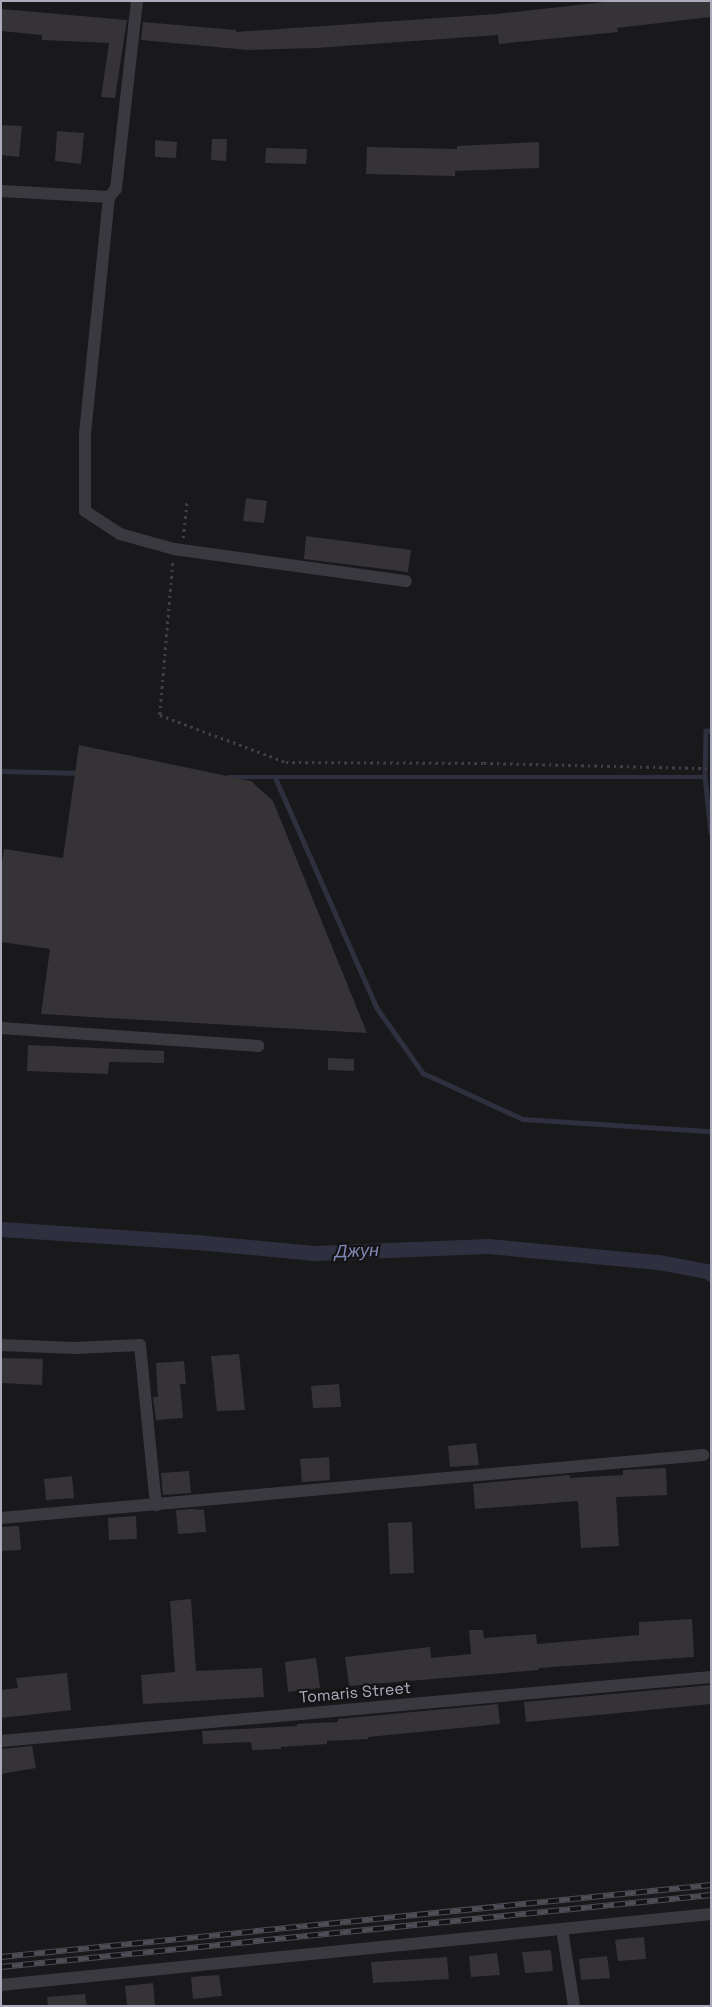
<!DOCTYPE html>
<html>
<head>
<meta charset="utf-8">
<style>
  body { margin:0 }
  #map { position:relative; width:712px; height:2007px; overflow:hidden; background:#19181a; font-family:"Space Grotesk",sans-serif }
  div>[style] { position:absolute }
  [style*='--x'] { left:calc(var(--x)*1px); top:calc(var(--y)*1px); width:calc(var(--w)*1px); rotate:calc(var(--a)*1deg) }
  .stream>* { height:4.5px; margin:-2.25px; padding:0 2.25px; transform-origin:2.25px; border-radius:2.25px; background:#2e303f }
  .canal>* { height:15px; margin:-7.5px; padding:0 7.5px; transform-origin:7.5px; border-radius:7.5px; background:#2e303f }
  .building>* { inset:0; background:#353336 }
  .path>* { height:2.5px; margin-top:-1.25px; transform-origin:0; background:repeating-linear-gradient(90deg,#403f47 0 2.5px,transparent 0 6.5px) }
  .street>* { height:12px; margin:-6px; padding:0 6px; transform-origin:6px; border-radius:6px; background:#3b3940 }
  .rail>* { height:5.5px; margin-top:-2.75px; transform-origin:0; background:repeating-linear-gradient(90deg,#141315 0 11px,#4e4c55 0 22px); box-sizing:border-box; border-block:1px solid #4e4c55 }
  span { translate:-50% -50%; white-space:nowrap; text-align:center; line-height:1.15; -webkit-text-stroke:4.5px #141315; paint-order:stroke }
  .street-label { font-size:16px; color:#acaaba }
  .water-label { font-size:18px; color:#8187b5; font-style:italic }
  .frame { position:absolute; inset:0; border:2px solid #acaaba; pointer-events:none }
</style>
</head>
<body>
<div id="map">
  <div class="stream">
    <div style="--x:711;--y:731;--w:5;--a:180"></div>
    <div style="--x:706;--y:731;--w:46;--a:91.2"></div>
    <div style="--x:705;--y:777;--w:55;--a:83.8"></div>
    <div style="--x:1;--y:771;--w:80;--a:1.4"></div>
    <div style="--x:229;--y:777;--w:476;--a:0"></div>
    <div style="--x:276;--y:779;--w:250;--a:66.2"></div>
    <div style="--x:377;--y:1008;--w:80;--a:54.7"></div>
    <div style="--x:423;--y:1073;--w:110;--a:24.7"></div>
    <div style="--x:523;--y:1119;--w:188;--a:3.7"></div>
  </div>
  <div class="canal">
    <div style="--x:1;--y:1229;--w:195;--a:3.8"></div>
    <div style="--x:196;--y:1242;--w:119;--a:5.3"></div>
    <div style="--x:314;--y:1253;--w:174;--a:-2.3"></div>
    <div style="--x:488;--y:1246;--w:171;--a:5.4"></div>
    <div style="--x:658;--y:1262;--w:50;--a:10.4"></div>
    <div style="--x:707;--y:1271;--w:5;--a:37"></div>
  </div>
  <div class="building">
    <div style="clip-path:polygon(614px 1px,711px 1px,711px 17px,617px 28px,618px 32px,499px 44px,498px 35px,316px 48px,248px 50px,141px 40px,143px 22px,236px 30px,236px 32px,497px 14px)"></div>
    <div style="clip-path:polygon(1px 9px,127px 20px,115px 98px,101px 97px,109px 43px,42px 40px,42px 35px,1px 31px)"></div>
    <div style="clip-path:polygon(1px 125px,22px 126px,19px 157px,1px 155px)"></div>
    <div style="clip-path:polygon(57px 131px,84px 133px,81px 164px,55px 161px)"></div>
    <div style="clip-path:polygon(212px 139px,227px 139px,226px 161px,211px 160px)"></div>
    <div style="clip-path:polygon(155px 140px,177px 142px,176px 158px,155px 157px)"></div>
    <div style="clip-path:polygon(539px 142px,539px 168px,455px 171px,455px 176px,366px 174px,367px 147px,457px 149px,457px 146px)"></div>
    <div style="clip-path:polygon(266px 148px,307px 149px,306px 164px,265px 163px)"></div>
    <div style="clip-path:polygon(246px 498px,267px 501px,264px 523px,243px 521px)"></div>
    <div style="clip-path:polygon(306px 536px,411px 550px,408px 572px,304px 559px)"></div>
    <div style="clip-path:polygon(79px 745px,251px 781px,273px 801px,367px 1033px,41px 1014px,50px 949px,1px 942px,1px 869px,4px 849px,63px 858px)"></div>
    <div style="clip-path:polygon(28px 1045px,164px 1051px,164px 1063px,109px 1062px,108px 1074px,27px 1071px)"></div>
    <div style="clip-path:polygon(328px 1058px,354px 1059px,354px 1071px,328px 1070px)"></div>
    <div style="clip-path:polygon(239px 1354px,245px 1410px,217px 1411px,211px 1356px)"></div>
    <div style="clip-path:polygon(1px 1358px,43px 1359px,42px 1385px,1px 1383px)"></div>
    <div style="clip-path:polygon(184px 1361px,186px 1384px,180px 1384px,183px 1418px,156px 1420px,153px 1397px,158px 1397px,156px 1363px)"></div>
    <div style="clip-path:polygon(339px 1384px,341px 1407px,313px 1408px,311px 1386px)"></div>
    <div style="clip-path:polygon(476px 1443px,479px 1465px,450px 1467px,448px 1446px)"></div>
    <div style="clip-path:polygon(329px 1457px,330px 1480px,302px 1482px,300px 1459px)"></div>
    <div style="clip-path:polygon(666px 1468px,667px 1495px,616px 1497px,619px 1546px,581px 1548px,578px 1501px,475px 1509px,473px 1484px,570px 1475px,570px 1478px,623px 1475px,623px 1470px)"></div>
    <div style="clip-path:polygon(189px 1471px,191px 1493px,163px 1495px,161px 1473px)"></div>
    <div style="clip-path:polygon(72px 1476px,74px 1498px,46px 1500px,44px 1479px)"></div>
    <div style="clip-path:polygon(192px 1509px,204px 1510px,206px 1532px,178px 1534px,176px 1510px)"></div>
    <div style="clip-path:polygon(136px 1516px,137px 1539px,109px 1540px,108px 1518px)"></div>
    <div style="clip-path:polygon(412px 1522px,414px 1573px,390px 1574px,388px 1523px)"></div>
    <div style="clip-path:polygon(19px 1526px,21px 1550px,1px 1551px,1px 1527px)"></div>
    <div style="clip-path:polygon(191px 1599px,196px 1671px,262px 1668px,264px 1697px,143px 1704px,141px 1675px,175px 1672px,170px 1601px)"></div>
    <div style="clip-path:polygon(692px 1619px,694px 1657px,539px 1668px,539px 1670px,349px 1686px,345px 1657px,430px 1647px,431px 1658px,471px 1654px,469px 1630px,483px 1630px,484px 1638px,536px 1634px,537px 1644px,639px 1635px,639px 1622px)"></div>
    <div style="clip-path:polygon(316px 1658px,320px 1688px,288px 1692px,285px 1662px)"></div>
    <div style="clip-path:polygon(67px 1673px,71px 1710px,1px 1718px,1px 1690px,18px 1688px,16px 1678px)"></div>
    <div style="clip-path:polygon(711px 1685px,711px 1704px,526px 1722px,524px 1702px)"></div>
    <div style="clip-path:polygon(498px 1704px,500px 1724px,368px 1737px,368px 1739px,327px 1741px,327px 1744px,281px 1747px,281px 1749px,252px 1750px,251px 1742px,203px 1744px,202px 1731px,297px 1726px,297px 1724px,338px 1722px,338px 1719px)"></div>
    <div style="clip-path:polygon(32px 1746px,36px 1768px,1px 1774px,1px 1749px)"></div>
    <div style="clip-path:polygon(644px 1937px,646px 1959px,618px 1961px,615px 1940px)"></div>
    <div style="clip-path:polygon(551px 1950px,553px 1971px,525px 1973px,522px 1952px)"></div>
    <div style="clip-path:polygon(497px 1953px,500px 1975px,471px 1977px,469px 1956px)"></div>
    <div style="clip-path:polygon(607px 1956px,610px 1978px,581px 1980px,579px 1959px)"></div>
    <div style="clip-path:polygon(447px 1957px,449px 1979px,373px 1983px,371px 1962px)"></div>
    <div style="clip-path:polygon(219px 1975px,222px 1996px,193px 1999px,191px 1977px)"></div>
    <div style="clip-path:polygon(153px 1983px,155px 2005px,127px 2006px,125px 1986px)"></div>
    <div style="clip-path:polygon(85px 1994px,87px 2006px,48px 2006px,47px 1997px)"></div>
  </div>
  <div class="path">
    <div style="--x:183;--y:538;--w:37;--a:-84"></div>
    <div style="--x:173;--y:563;--w:153;--a:94.9"></div>
    <div style="--x:160;--y:715;--w:134;--a:20.5"></div>
    <div style="--x:286;--y:762;--w:198;--a:0.3"></div>
    <div style="--x:484;--y:763;--w:227;--a:1.3"></div>
  </div>
  <div class="street">
    <div style="--x:137;--y:1;--w:189;--a:96.4"></div>
    <div style="--x:116;--y:189;--w:11;--a:131"></div>
    <div style="--x:109;--y:197;--w:238;--a:95.8"></div>
    <div style="--x:85;--y:434;--w:77;--a:90"></div>
    <div style="--x:85;--y:511;--w:42;--a:33.3"></div>
    <div style="--x:120;--y:534;--w:56;--a:15.5"></div>
    <div style="--x:174;--y:549;--w:234;--a:7.9"></div>
    <div style="--x:1;--y:191;--w:108;--a:3.2"></div>
    <div style="--x:1;--y:1028;--w:258;--a:4"></div>
    <div style="--x:1;--y:1345;--w:74;--a:2.3"></div>
    <div style="--x:75;--y:1348;--w:65;--a:-2.6"></div>
    <div style="--x:140;--y:1345;--w:161;--a:84.3"></div>
    <div style="--x:1;--y:1518;--w:705;--a:-5.13"></div>
    <div style="--x:1;--y:1741;--w:713;--a:-5.15"></div>
    <div style="--x:562;--y:1929;--w:78;--a:81.1"></div>
    <div style="--x:1;--y:1985;--w:714;--a:-5.71"></div>
  </div>
  <div class="rail">
    <div style="--x:1;--y:1957;--w:714;--a:-5.79"></div>
    <div style="--x:1;--y:1967;--w:714;--a:-5.79"></div>
  </div>
  <div class="street-label">
    <span style="left:355px;top:1693px;rotate:-5deg">Tomaris Street</span>
  </div>
  <div class="water-label">
    <span style="left:357px;top:1251px;rotate:-2deg">Джун</span>
  </div>
  <div class="frame"></div>
</div>
</body>
</html>
